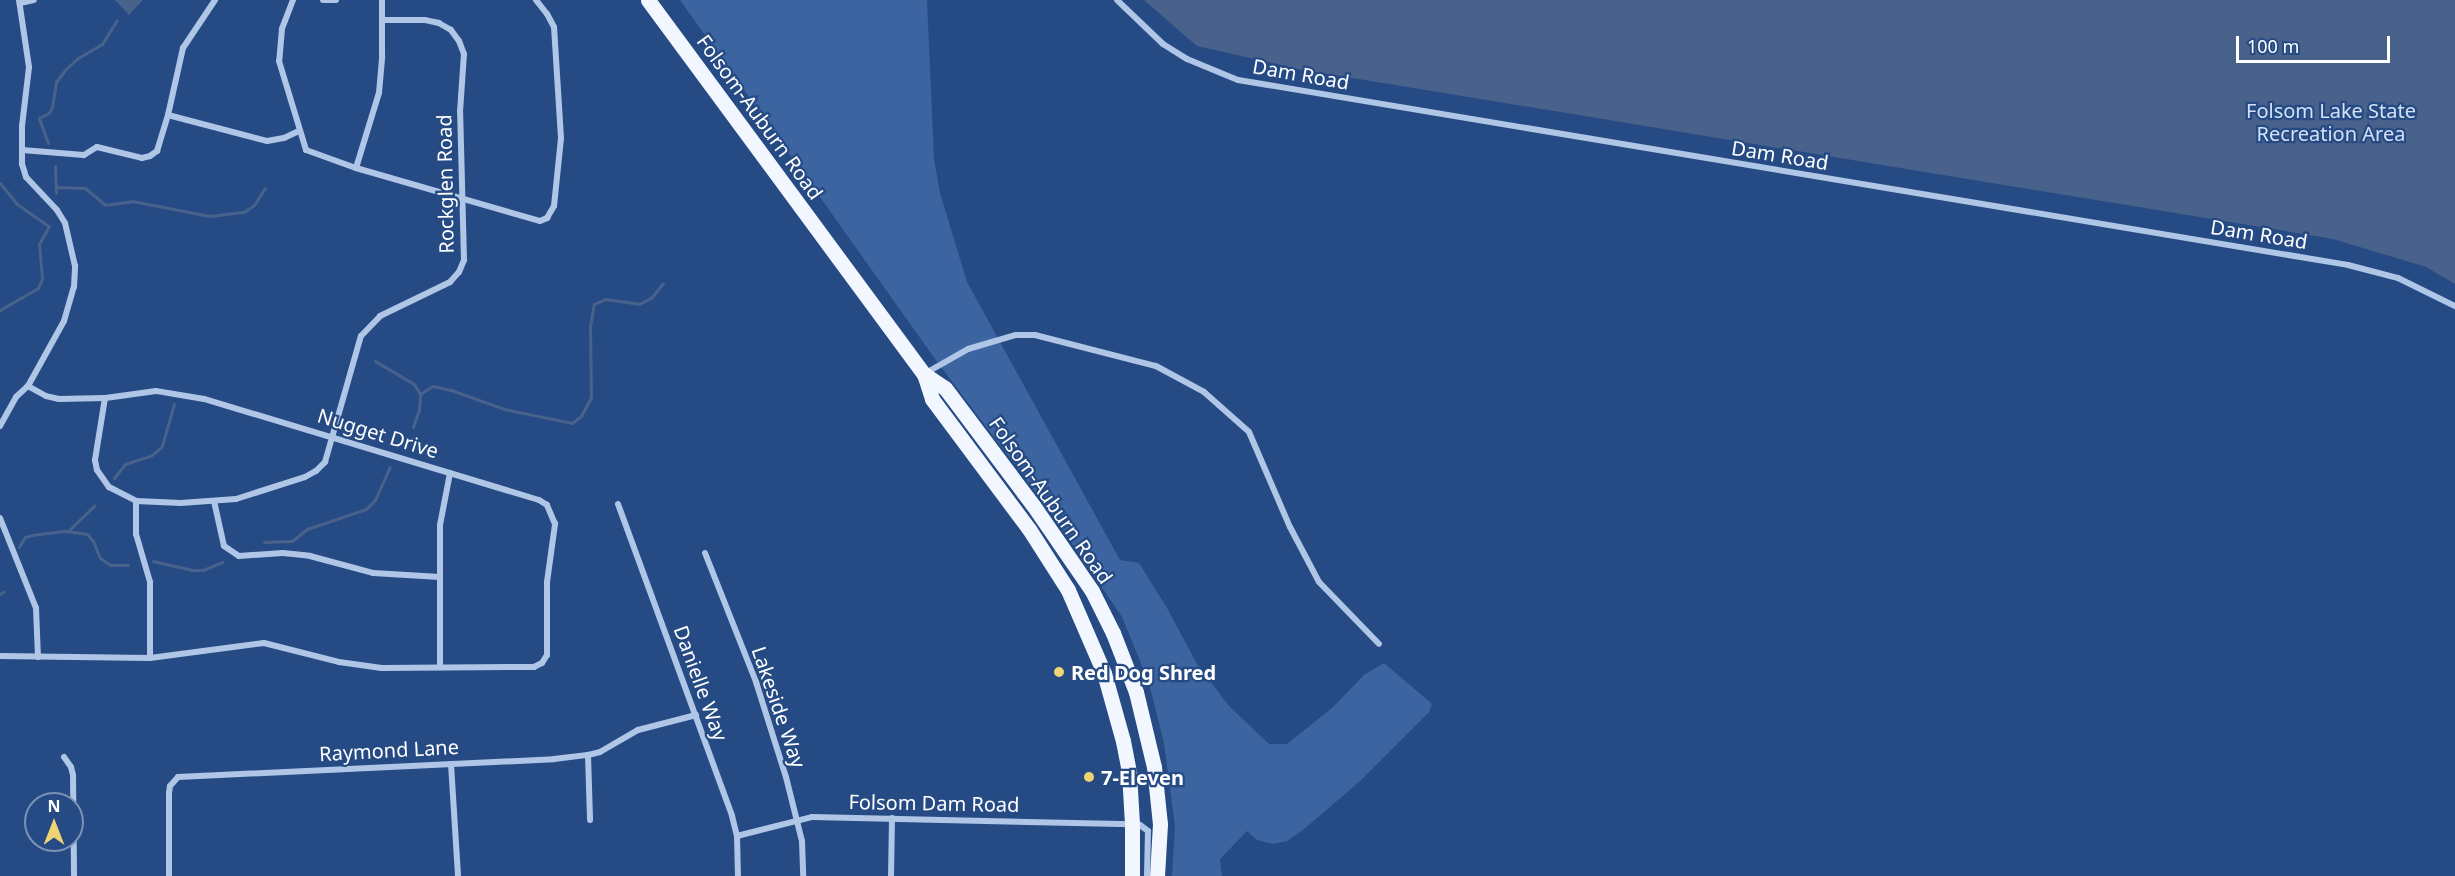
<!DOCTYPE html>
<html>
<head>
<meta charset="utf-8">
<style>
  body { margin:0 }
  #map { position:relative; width:2455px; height:876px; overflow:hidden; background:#264b84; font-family:"Noto Sans",sans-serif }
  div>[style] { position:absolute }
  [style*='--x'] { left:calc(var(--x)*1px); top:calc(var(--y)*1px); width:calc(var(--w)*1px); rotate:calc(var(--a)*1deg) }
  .green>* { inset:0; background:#3b64a0 }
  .water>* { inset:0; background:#48628b }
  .stream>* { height:3px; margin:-1.5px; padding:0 1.5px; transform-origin:1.5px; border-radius:1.5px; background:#48628b }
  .minor>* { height:6px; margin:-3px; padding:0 3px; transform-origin:3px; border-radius:3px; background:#b0c6e7 }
  .primary>* { height:15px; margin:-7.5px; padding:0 7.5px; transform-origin:7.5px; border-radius:7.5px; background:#f2f6fe }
  .dots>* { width:16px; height:16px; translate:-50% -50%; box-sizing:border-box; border:3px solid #264b84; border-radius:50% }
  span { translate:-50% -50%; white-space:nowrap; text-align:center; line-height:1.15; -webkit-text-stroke:4.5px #264b84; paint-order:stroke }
  .street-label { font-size:20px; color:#fff }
  .park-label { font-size:20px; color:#d3e1f6 }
  .poi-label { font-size:20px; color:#fff; font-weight:700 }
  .left { translate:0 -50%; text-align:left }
  .north { position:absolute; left:24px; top:792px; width:60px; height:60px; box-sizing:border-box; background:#264b84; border:2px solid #7d93b5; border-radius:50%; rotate:0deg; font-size:16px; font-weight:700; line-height:24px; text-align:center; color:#fff }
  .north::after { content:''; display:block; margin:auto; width:21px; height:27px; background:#f0d375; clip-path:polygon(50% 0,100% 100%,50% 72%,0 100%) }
  .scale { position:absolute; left:2236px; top:36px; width:154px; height:27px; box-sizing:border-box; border:3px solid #fff; border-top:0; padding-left:8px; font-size:18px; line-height:21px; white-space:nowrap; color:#fff; -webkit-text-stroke:4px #264b84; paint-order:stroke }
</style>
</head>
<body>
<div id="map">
  <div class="green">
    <div style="clip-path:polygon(680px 0,927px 0,934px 159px,940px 193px,967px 282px,1120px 560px,1139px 563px,1167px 608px,1197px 664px,1229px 706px,1269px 744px,1287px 744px,1332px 708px,1364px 675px,1384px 663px,1432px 704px,1429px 712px,1360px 781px,1303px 830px,1287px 841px,1273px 844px,1257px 840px,1247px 831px,1220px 859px,1222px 876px,1172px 876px,1175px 826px,1164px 743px,1149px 683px,1122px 617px,1052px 514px,935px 359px)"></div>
  </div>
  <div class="water">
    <div style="clip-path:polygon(115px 0,143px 0,129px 15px)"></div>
    <div style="clip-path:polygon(1144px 0,2455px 0,2455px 284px,2426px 267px,2333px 239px,1298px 69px,1197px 46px)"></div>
  </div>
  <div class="stream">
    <div style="--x:48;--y:143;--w:27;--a:-110"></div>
    <div style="--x:39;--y:118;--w:11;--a:-27"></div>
    <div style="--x:49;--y:113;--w:7;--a:-63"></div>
    <div style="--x:52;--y:107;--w:25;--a:-81"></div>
    <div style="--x:56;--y:82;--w:15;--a:-53"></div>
    <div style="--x:65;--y:70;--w:18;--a:-43"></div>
    <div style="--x:78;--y:58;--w:28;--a:-30"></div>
    <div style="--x:102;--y:44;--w:28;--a:-58"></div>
    <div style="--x:55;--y:166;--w:27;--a:88"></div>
    <div style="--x:0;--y:183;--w:27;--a:51"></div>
    <div style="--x:17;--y:204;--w:39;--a:35"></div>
    <div style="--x:49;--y:226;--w:21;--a:119"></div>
    <div style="--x:39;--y:244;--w:35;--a:85"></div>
    <div style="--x:42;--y:279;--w:10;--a:114"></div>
    <div style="--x:38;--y:288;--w:44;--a:149.9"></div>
    <div style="--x:56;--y:187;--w:29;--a:2"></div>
    <div style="--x:85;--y:188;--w:26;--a:40"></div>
    <div style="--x:105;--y:205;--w:27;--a:-8"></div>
    <div style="--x:132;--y:201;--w:79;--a:10.9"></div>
    <div style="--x:210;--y:216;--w:34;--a:-7"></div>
    <div style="--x:244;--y:212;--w:12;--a:-35"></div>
    <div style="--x:254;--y:205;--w:20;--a:-57"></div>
    <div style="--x:375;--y:361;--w:45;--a:30.5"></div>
    <div style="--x:414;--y:384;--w:12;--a:59"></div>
    <div style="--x:413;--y:427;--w:18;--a:-71"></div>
    <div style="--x:419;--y:410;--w:16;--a:-86"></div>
    <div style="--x:420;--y:394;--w:15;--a:-32"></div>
    <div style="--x:433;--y:386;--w:18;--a:13"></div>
    <div style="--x:451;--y:390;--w:56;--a:19.7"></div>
    <div style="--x:504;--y:409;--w:69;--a:11.6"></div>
    <div style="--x:572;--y:423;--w:11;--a:-38"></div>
    <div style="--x:581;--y:416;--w:21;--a:-62"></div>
    <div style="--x:591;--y:397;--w:71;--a:-90.8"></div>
    <div style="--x:590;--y:326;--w:22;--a:-80"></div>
    <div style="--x:594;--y:304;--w:12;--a:-24"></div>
    <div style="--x:605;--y:299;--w:34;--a:8"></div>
    <div style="--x:639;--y:304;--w:13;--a:-27"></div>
    <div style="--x:651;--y:298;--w:19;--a:-51"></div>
    <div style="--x:114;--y:478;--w:18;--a:-52"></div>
    <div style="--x:125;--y:464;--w:28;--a:-18"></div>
    <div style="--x:152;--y:455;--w:13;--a:-42"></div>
    <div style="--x:162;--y:446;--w:44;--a:-74.1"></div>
    <div style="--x:68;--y:531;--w:37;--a:-44"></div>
    <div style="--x:264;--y:542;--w:28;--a:-2"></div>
    <div style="--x:292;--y:541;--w:19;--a:-39"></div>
    <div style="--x:307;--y:529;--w:62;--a:-18.7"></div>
    <div style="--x:366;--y:509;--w:13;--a:-45"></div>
    <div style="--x:375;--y:500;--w:36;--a:-66"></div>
    <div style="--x:19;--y:547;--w:12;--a:-59"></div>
    <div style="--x:25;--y:537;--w:7;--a:-16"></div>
    <div style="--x:32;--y:535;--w:34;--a:-7"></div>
    <div style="--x:66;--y:531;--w:21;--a:8"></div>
    <div style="--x:87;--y:534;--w:9;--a:49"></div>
    <div style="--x:93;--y:541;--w:18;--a:68"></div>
    <div style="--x:100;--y:558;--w:12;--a:35"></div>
    <div style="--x:110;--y:565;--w:18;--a:0"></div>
    <div style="--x:153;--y:561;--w:39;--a:13"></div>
    <div style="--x:191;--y:570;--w:12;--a:0"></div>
    <div style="--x:203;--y:570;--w:21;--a:-23"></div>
    <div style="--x:0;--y:594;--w:4;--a:-34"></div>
  </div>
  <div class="minor">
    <div style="--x:293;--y:0;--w:31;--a:111"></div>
    <div style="--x:282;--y:29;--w:32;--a:95"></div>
    <div style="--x:279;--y:61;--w:93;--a:73.1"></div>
    <div style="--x:306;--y:150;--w:53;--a:19.8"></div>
    <div style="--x:356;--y:168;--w:191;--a:16.1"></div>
    <div style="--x:540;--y:221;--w:8;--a:-23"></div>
    <div style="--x:547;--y:218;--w:14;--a:-60"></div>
    <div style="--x:554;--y:206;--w:68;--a:-84.1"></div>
    <div style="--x:561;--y:138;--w:111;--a:-93.6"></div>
    <div style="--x:554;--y:27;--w:15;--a:-118"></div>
    <div style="--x:547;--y:14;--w:18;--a:-128"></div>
    <div style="--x:323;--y:0;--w:13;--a:0"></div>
    <div style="--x:1117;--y:0;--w:64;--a:43.7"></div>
    <div style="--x:1163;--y:44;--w:28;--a:32"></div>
    <div style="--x:1187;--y:59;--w:55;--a:22.4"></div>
    <div style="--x:1238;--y:80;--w:1125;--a:9.46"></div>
    <div style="--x:2348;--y:265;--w:52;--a:14.6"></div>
    <div style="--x:2398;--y:278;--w:64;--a:26.2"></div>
    <div style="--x:20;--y:3;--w:14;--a:-12"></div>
    <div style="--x:168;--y:115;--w:102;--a:14.7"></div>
    <div style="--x:267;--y:141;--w:17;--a:-10"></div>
    <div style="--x:284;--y:138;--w:17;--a:-25"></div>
    <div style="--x:22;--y:150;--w:62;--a:4.6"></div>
    <div style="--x:84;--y:155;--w:15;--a:-32"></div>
    <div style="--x:97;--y:147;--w:46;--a:13.7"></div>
    <div style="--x:142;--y:158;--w:8;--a:-14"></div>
    <div style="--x:150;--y:156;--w:9;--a:-36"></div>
    <div style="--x:157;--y:151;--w:38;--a:-73"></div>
    <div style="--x:168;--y:115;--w:69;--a:-77.4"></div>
    <div style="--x:183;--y:48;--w:58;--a:-56.3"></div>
    <div style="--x:356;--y:168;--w:78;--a:-73"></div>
    <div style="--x:379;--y:93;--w:37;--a:-85"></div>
    <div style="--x:382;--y:56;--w:56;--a:-90"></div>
    <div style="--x:924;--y:374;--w:51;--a:-29.6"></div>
    <div style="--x:968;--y:349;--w:50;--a:-16.3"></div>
    <div style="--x:1016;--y:335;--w:19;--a:0"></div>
    <div style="--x:1035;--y:335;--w:125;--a:14.4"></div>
    <div style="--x:1156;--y:366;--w:55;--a:28.4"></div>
    <div style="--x:1204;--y:392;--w:60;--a:41.6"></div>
    <div style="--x:1249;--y:432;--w:103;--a:66.7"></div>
    <div style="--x:1290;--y:527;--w:62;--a:62.2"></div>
    <div style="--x:1319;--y:582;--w:86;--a:45.9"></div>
    <div style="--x:105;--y:398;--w:63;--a:99.2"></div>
    <div style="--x:95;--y:460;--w:10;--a:79"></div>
    <div style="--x:97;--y:470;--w:21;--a:55"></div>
    <div style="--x:109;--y:487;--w:30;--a:27"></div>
    <div style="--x:136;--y:501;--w:45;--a:2.5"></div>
    <div style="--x:181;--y:503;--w:55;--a:-4.2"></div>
    <div style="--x:236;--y:499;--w:72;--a:-17.7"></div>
    <div style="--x:305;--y:477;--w:13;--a:-29"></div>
    <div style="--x:316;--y:471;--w:13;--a:-45"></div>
    <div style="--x:325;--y:462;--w:131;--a:-74.1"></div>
    <div style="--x:361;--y:336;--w:28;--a:-46"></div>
    <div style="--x:380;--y:316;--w:78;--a:-25.9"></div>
    <div style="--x:450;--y:282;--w:13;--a:-48"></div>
    <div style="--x:459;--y:272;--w:13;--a:-67"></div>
    <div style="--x:464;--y:260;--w:148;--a:-91.5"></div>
    <div style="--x:460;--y:112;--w:58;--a:-86.1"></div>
    <div style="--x:464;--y:54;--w:14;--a:-111"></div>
    <div style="--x:459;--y:41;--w:14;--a:-126"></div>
    <div style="--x:451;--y:30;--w:14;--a:-150"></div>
    <div style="--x:439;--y:23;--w:14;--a:-168"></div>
    <div style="--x:425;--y:20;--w:43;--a:180"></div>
    <div style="--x:0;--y:426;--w:33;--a:-61"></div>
    <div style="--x:16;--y:397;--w:16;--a:-43"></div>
    <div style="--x:28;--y:386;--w:74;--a:-61"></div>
    <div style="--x:64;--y:321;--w:35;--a:-74"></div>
    <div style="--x:74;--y:287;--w:21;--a:-87"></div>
    <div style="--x:75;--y:266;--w:44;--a:-103.1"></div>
    <div style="--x:65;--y:223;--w:15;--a:-122"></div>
    <div style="--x:57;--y:210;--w:45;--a:-133.2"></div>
    <div style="--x:26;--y:177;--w:14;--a:-107"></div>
    <div style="--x:22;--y:164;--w:38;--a:-90"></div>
    <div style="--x:22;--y:126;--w:59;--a:-83.2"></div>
    <div style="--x:29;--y:67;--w:68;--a:-98.5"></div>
    <div style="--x:136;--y:501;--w:33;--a:90"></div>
    <div style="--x:136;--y:534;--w:50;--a:73.7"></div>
    <div style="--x:150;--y:582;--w:76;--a:90"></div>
    <div style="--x:214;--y:501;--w:46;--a:77.5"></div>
    <div style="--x:224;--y:546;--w:18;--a:34"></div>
    <div style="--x:239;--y:556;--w:44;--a:-3.9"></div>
    <div style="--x:283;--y:553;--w:27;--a:6"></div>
    <div style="--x:310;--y:556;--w:65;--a:15.1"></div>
    <div style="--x:373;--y:573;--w:67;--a:3.4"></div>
    <div style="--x:618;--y:504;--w:332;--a:69.9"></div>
    <div style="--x:732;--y:816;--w:21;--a:76"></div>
    <div style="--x:737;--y:836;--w:40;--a:88.6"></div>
    <div style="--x:0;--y:518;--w:97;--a:68.2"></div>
    <div style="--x:36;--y:608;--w:49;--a:87.7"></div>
    <div style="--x:705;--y:553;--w:139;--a:68.4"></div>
    <div style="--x:756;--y:682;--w:100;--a:72.5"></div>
    <div style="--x:786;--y:777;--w:66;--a:76"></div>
    <div style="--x:802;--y:841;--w:35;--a:88"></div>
    <div style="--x:0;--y:656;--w:150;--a:0.8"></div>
    <div style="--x:150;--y:658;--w:115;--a:-7.5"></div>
    <div style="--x:264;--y:643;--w:77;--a:14.2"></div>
    <div style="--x:339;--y:662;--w:43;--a:7.9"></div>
    <div style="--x:382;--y:668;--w:152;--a:-0.4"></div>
    <div style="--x:534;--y:667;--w:9;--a:-27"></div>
    <div style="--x:542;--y:663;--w:9;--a:-58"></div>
    <div style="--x:547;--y:655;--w:73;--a:-90"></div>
    <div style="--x:547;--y:582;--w:59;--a:-82.1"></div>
    <div style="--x:555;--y:524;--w:21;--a:-113"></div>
    <div style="--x:547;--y:505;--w:9;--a:-148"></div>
    <div style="--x:539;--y:500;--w:350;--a:-163.2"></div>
    <div style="--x:204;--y:399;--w:49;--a:-170.5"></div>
    <div style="--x:156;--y:391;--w:51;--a:172.2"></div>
    <div style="--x:105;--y:398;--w:46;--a:178.8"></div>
    <div style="--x:59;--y:399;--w:13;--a:-167"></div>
    <div style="--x:46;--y:396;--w:21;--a:-151"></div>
    <div style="--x:440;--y:667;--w:142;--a:-90"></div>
    <div style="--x:440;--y:525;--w:53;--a:-79.1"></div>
    <div style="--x:588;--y:755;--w:65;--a:88.2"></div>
    <div style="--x:64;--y:757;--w:12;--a:55"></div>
    <div style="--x:71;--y:767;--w:8;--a:76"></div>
    <div style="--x:73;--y:775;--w:101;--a:89.4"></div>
    <div style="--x:451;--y:764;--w:112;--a:86.4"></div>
    <div style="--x:737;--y:836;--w:77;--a:-14.2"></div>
    <div style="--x:812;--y:817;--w:320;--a:1.3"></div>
    <div style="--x:1132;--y:824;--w:8;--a:7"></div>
    <div style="--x:1140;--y:825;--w:10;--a:37"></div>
    <div style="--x:1148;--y:831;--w:45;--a:91.3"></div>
    <div style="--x:169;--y:876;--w:83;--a:-90"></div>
    <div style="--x:169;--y:793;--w:7;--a:-82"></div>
    <div style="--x:170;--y:786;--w:12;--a:-48"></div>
    <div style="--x:178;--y:777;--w:376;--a:-2.7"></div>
    <div style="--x:554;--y:759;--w:34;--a:-7"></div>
    <div style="--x:588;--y:755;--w:12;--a:-14"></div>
    <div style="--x:600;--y:752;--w:44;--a:-30.1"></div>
    <div style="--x:638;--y:730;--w:60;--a:-14.5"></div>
    <div style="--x:891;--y:876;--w:58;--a:-89"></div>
  </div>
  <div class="primary">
    <div style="--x:648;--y:0;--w:465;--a:53.6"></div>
    <div style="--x:924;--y:374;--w:26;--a:72"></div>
    <div style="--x:932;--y:399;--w:162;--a:53.3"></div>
    <div style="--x:1029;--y:529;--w:72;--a:57.4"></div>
    <div style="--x:1068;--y:590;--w:90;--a:66.6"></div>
    <div style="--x:1104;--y:673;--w:71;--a:74.4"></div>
    <div style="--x:1123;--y:741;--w:33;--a:79"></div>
    <div style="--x:1129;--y:773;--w:51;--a:86.6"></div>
    <div style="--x:1132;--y:824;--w:52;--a:90"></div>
    <div style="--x:924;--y:374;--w:25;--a:34"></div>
    <div style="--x:945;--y:388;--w:146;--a:53.1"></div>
    <div style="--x:1033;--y:505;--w:104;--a:55.5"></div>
    <div style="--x:1092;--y:591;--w:47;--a:63.4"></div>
    <div style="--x:1113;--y:633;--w:63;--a:68.7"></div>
    <div style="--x:1136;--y:692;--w:77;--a:76.5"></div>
    <div style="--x:1154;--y:767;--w:57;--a:84"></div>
    <div style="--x:1160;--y:824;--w:52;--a:93.3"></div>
  </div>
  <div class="dots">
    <div style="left:1059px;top:672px;background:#f0d375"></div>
    <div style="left:1089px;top:777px;background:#f0d375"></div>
  </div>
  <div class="street-label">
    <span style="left:1301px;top:74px;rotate:10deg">Dam Road</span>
    <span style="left:760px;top:117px;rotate:54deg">Folsom-Auburn Road</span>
    <span style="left:1780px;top:155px;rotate:9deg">Dam Road</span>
    <span style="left:445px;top:184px;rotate:-91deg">Rockglen Road</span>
    <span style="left:2259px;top:234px;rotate:9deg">Dam Road</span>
    <span style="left:378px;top:433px;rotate:17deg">Nugget Drive</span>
    <span style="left:1051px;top:500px;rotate:55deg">Folsom-Auburn Road</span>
    <span style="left:701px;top:683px;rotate:70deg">Danielle Way</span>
    <span style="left:779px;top:707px;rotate:71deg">Lakeside Way</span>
    <span style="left:389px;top:750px;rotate:-3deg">Raymond Lane</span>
    <span style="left:934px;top:803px;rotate:1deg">Folsom Dam Road</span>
  </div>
  <div class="park-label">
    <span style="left:2331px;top:122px">Folsom Lake State<br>Recreation Area</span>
  </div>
  <div class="poi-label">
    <span class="left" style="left:1071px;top:672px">Red Dog Shred</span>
    <span class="left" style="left:1101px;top:777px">7-Eleven</span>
  </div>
  <div class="north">N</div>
  <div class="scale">100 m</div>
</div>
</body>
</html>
